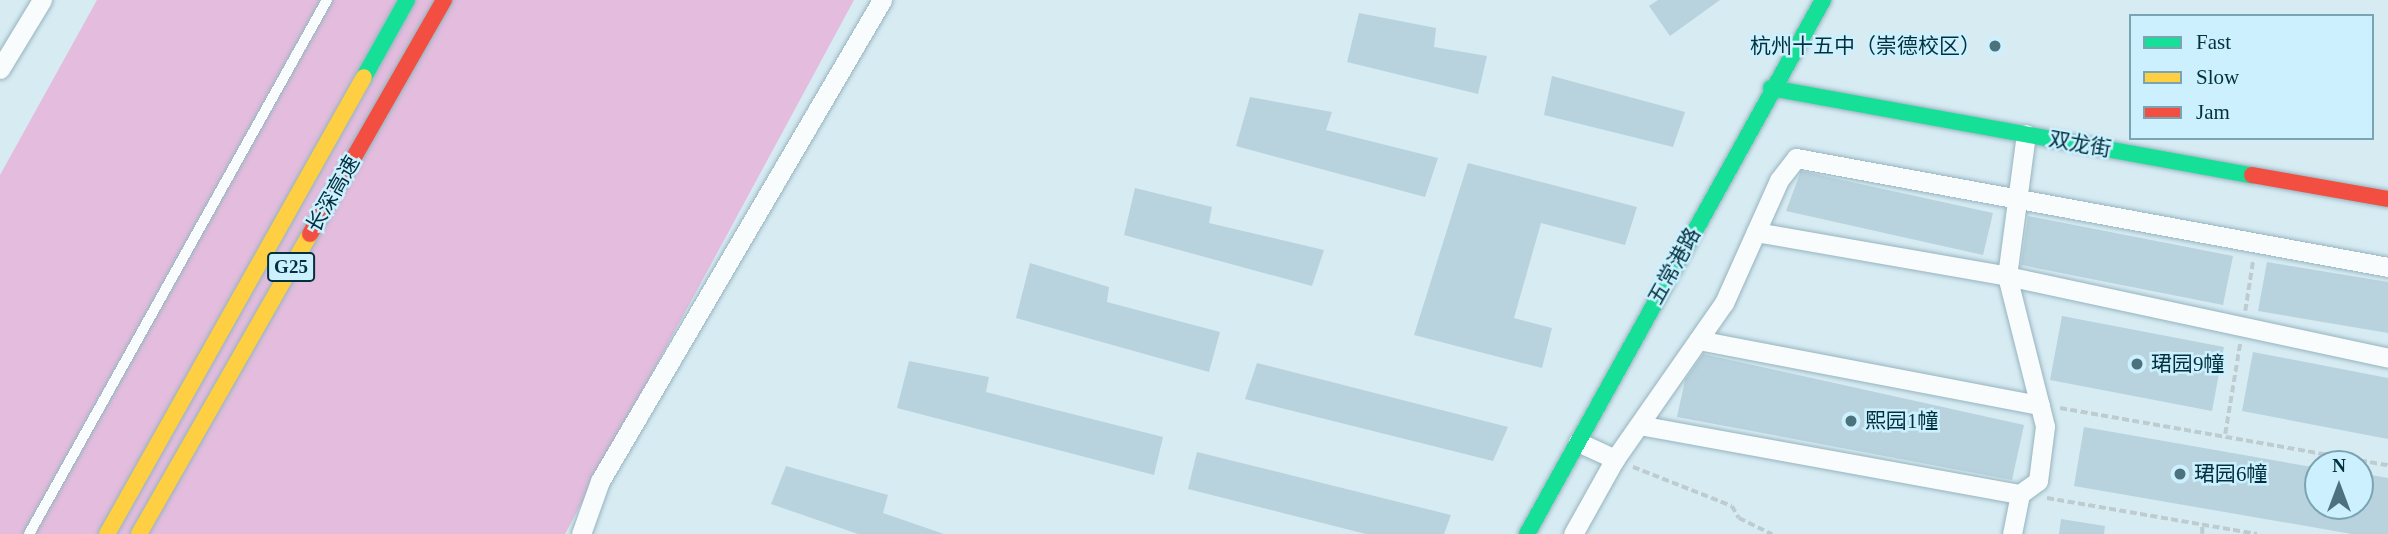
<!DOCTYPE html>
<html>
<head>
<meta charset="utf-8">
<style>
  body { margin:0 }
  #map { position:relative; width:2388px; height:534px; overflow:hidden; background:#d7ebf3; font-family:"Times New Roman","Noto Sans SC",serif }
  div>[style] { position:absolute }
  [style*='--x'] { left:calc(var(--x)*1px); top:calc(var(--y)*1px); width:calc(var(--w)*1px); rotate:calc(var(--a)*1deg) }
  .forest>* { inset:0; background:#e4bcde }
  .building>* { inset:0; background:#b8d3dd }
  .path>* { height:3.5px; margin-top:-1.75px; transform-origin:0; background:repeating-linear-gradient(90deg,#bfcccf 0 7px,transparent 0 10.5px) }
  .roads { filter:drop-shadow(0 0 2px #96b4be) drop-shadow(0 0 2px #96b4be) }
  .lane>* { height:10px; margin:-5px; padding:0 5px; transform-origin:5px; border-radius:5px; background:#f9fcfd }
  .street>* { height:19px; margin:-9.5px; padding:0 9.5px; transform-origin:9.5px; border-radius:9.5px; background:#f9fcfd }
  .fast>* { height:16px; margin:-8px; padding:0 8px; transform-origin:8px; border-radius:8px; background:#16e098 }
  .slow>* { height:16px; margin:-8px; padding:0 8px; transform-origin:8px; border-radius:8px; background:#ffcf43 }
  .jam>* { height:16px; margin:-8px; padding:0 8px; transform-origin:8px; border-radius:8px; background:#f24e42 }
  .dots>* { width:19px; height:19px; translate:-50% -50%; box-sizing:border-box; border:4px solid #ccf0fe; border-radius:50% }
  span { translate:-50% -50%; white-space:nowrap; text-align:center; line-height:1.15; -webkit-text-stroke:5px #ccf0fe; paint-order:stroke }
  .shield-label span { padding:2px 5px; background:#ccf0fe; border:2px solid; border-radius:5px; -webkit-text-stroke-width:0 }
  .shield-label { font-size:19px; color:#01313f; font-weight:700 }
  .poi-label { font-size:21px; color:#01313f }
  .right { translate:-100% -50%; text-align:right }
  .left { translate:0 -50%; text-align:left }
  .street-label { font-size:21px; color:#01313f }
  .legend { position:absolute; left:2129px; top:14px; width:245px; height:126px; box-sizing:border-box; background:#ccf0fe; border:2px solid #7ba4b2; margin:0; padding:9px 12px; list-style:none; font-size:21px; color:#01313f }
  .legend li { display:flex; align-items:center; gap:14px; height:35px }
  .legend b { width:35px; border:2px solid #7ba4b2 }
  .north { position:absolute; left:2304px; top:450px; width:70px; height:70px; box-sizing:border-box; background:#ccf0fe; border:2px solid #7ba4b2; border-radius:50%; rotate:0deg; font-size:19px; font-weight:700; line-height:28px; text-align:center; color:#01313f }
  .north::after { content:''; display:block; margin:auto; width:24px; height:32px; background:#4c727e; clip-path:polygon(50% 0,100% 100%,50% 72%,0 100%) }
</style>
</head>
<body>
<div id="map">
  <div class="forest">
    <div style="clip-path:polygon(97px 0,854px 0,565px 534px,0 534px,0 175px)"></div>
  </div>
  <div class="building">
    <div style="clip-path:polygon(1658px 0,1720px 0,1670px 36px,1649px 6px)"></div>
    <div style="clip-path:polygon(1359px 13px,1436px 28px,1434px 47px,1487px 56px,1478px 94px,1347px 62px)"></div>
    <div style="clip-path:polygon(1552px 76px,1685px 112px,1673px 147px,1544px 115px)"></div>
    <div style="clip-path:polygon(1250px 97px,1332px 112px,1326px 130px,1438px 158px,1425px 197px,1236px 146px)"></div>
    <div style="clip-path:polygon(1468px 163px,1637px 207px,1625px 245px,1541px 223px,1514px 318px,1552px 328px,1542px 368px,1414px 335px)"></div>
    <div style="clip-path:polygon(1801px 171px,1993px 213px,1983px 255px,1786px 211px)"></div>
    <div style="clip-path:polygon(1135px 188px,1212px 207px,1209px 223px,1324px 250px,1312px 286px,1124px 235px)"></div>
    <div style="clip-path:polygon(2028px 216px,2233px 256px,2223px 305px,2021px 265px)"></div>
    <div style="clip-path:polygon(2267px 262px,2388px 282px,2388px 333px,2258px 311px)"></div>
    <div style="clip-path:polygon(1030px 263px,1109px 287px,1107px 302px,1220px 332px,1209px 372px,1016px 318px)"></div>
    <div style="clip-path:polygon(2062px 316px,2224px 347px,2212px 411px,2050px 380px)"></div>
    <div style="clip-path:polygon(2253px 352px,2388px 378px,2388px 439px,2242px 411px)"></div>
    <div style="clip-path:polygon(1703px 354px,2024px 425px,2012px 480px,1677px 417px,1685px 380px)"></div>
    <div style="clip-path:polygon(909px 361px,989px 377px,986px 392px,1163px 437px,1154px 475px,897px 408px)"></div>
    <div style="clip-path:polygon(1257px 363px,1508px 427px,1493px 461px,1245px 399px)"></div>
    <div style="clip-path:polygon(2084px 427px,2318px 468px,2318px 506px,2360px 506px,2360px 473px,2388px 478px,2388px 534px,2352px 534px,2074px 486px)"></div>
    <div style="clip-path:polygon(1197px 452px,1451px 515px,1444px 534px,1366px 534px,1188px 489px)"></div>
    <div style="clip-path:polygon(786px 466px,888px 495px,883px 513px,944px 534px,858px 534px,771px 504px)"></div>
    <div style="clip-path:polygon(2061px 519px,2105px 526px,2104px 534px,2059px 534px)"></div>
  </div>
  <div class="path">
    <div style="--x:2245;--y:311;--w:52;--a:-81.1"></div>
    <div style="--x:2060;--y:408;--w:333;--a:9.9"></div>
    <div style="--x:2225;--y:434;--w:92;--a:-80.6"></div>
    <div style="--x:1633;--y:467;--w:106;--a:21.5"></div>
    <div style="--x:1732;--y:506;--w:14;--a:60"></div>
    <div style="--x:1739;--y:518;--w:37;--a:26"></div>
    <div style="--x:2047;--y:498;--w:213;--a:9.7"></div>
    <div style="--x:2202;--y:534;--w:9;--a:-90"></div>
  </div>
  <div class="roads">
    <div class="lane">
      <div style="--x:29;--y:534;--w:612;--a:-60.84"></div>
    </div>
    <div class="street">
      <div style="--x:0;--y:69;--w:81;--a:-58.7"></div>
      <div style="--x:1756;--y:232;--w:255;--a:9.9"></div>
      <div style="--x:2007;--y:276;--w:390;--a:12.1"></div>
      <div style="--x:1698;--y:340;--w:348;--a:10.8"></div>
      <div style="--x:1639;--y:425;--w:387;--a:10.3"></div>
      <div style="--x:1578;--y:442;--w:41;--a:24.7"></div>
      <div style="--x:581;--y:534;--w:56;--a:-70.3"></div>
      <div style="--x:600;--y:481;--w:558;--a:-59.62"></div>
      <div style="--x:1573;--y:534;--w:86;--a:-60.8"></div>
      <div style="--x:1615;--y:459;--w:190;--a:-55.1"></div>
      <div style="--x:1724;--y:303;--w:135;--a:-65.9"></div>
      <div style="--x:1779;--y:180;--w:28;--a:-52"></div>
      <div style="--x:1796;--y:158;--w:602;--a:10.43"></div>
      <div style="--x:2012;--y:534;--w:41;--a:-78.7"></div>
      <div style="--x:2020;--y:494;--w:22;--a:-36"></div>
      <div style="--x:2038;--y:481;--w:55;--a:-82.7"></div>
      <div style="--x:2045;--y:426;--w:155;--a:-104.2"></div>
      <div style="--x:2007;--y:276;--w:143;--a:-82.4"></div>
    </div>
    <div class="fast">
      <div style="--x:364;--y:77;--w:88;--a:-60.8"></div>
      <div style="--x:1771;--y:88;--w:489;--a:10.3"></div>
      <div style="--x:1527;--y:534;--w:611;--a:-61"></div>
    </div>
    <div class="slow">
      <div style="--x:107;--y:534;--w:524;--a:-60.65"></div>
      <div style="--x:139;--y:534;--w:345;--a:-60.3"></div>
    </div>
    <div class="jam">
      <div style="--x:2252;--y:175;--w:138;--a:10"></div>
      <div style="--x:310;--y:234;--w:270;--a:-60.2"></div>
    </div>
  </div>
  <div class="dots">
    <div style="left:1995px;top:46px;background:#4c727e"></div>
    <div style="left:2137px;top:364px;background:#4c727e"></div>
    <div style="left:1851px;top:421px;background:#4c727e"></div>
    <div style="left:2180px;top:474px;background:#4c727e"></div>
  </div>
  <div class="shield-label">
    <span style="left:291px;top:267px">G25</span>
  </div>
  <div class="poi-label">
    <span class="right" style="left:1981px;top:46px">杭州十五中（崇德校区）</span>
    <span class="left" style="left:2151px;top:364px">珺园9幢</span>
    <span class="left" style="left:1865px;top:421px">熙园1幢</span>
    <span class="left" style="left:2194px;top:474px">珺园6幢</span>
  </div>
  <div class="street-label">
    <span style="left:2080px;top:144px;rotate:10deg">双龙街</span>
    <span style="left:333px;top:194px;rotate:-60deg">长深高速</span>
    <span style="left:1674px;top:266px;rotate:-61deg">五常港路</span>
  </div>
  <ul class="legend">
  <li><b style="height:9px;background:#16e098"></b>Fast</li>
  <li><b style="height:9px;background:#ffcf43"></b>Slow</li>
  <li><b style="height:9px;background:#f24e42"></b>Jam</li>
  </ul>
  <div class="north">N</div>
</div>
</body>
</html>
